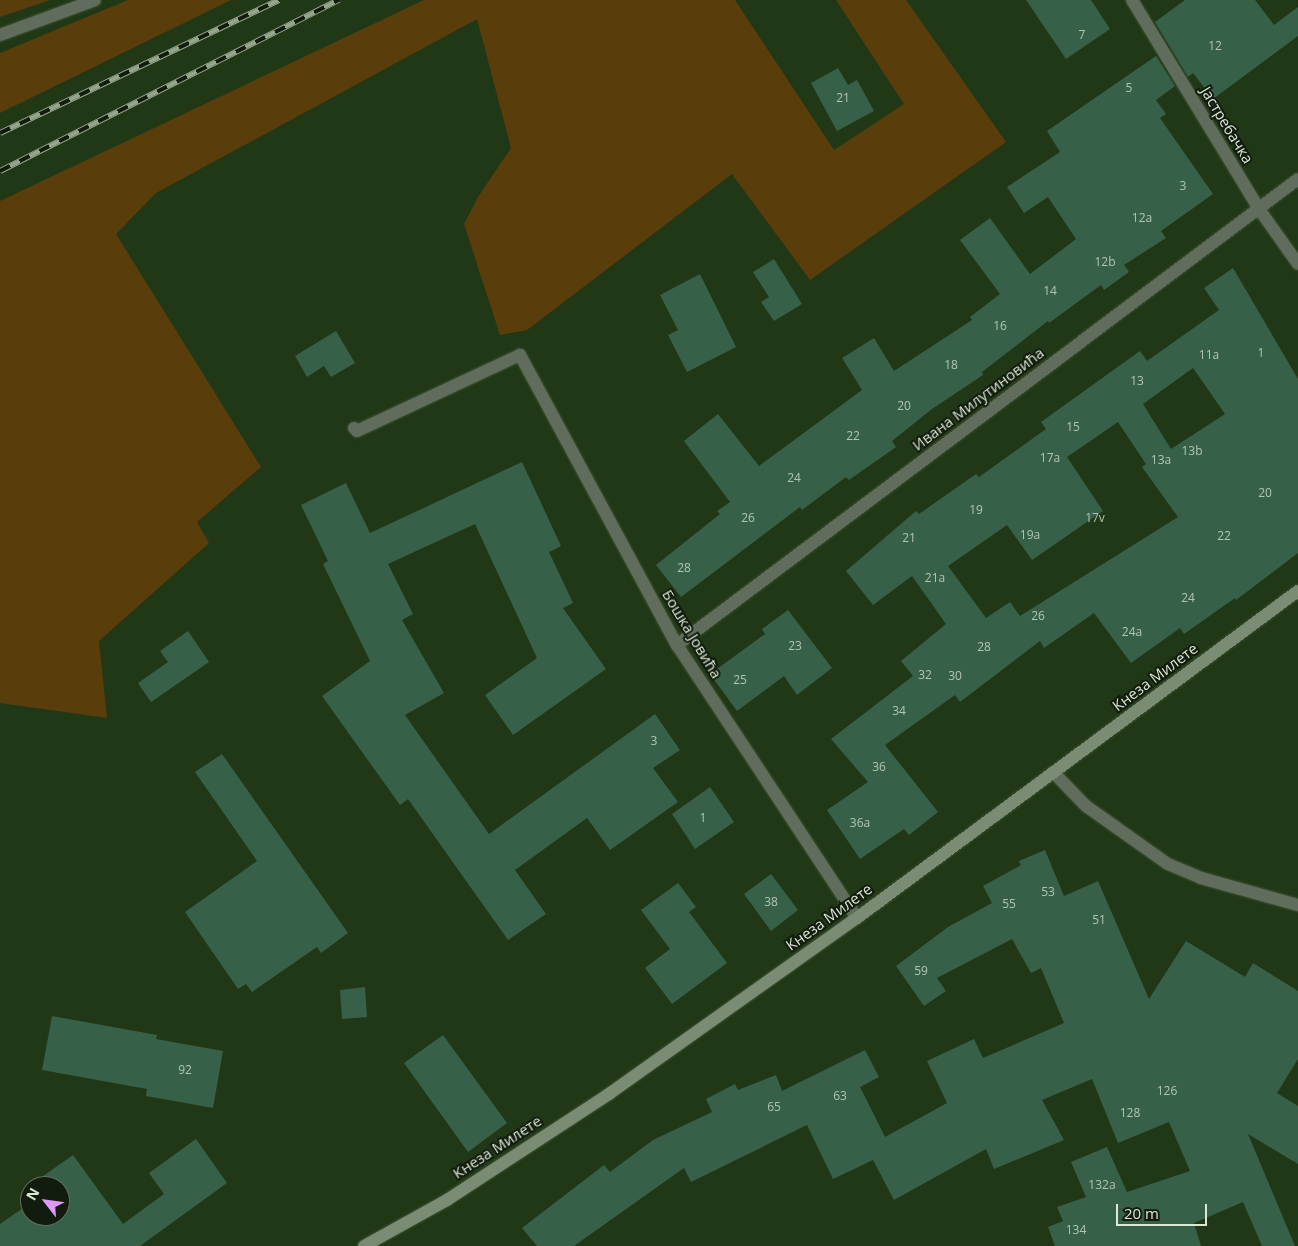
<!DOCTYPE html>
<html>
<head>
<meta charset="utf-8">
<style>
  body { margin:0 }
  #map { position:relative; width:1298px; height:1246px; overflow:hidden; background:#213817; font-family:"Open Sans",sans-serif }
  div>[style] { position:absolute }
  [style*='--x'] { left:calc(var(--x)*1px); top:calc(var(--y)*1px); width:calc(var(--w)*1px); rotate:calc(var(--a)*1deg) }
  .green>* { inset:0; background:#593d0b }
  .building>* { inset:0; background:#376048 }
  .roads { filter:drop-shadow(0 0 1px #3f5435) drop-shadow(0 0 1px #3f5435) }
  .service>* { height:12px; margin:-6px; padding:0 6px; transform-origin:6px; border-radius:6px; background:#606c5c }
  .minor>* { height:12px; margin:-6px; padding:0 6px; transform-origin:6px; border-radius:6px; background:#606c5c }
  .secondary>* { height:12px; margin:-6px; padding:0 6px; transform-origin:6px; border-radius:6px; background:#7a8c74 }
  .rail>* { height:5.5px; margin-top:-2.75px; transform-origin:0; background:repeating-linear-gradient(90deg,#121c0e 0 11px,#95a68d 0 22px); box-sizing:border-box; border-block:1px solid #95a68d }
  span { translate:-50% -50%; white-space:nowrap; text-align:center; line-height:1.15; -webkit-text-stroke:4px #121c0e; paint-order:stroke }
  .number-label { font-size:12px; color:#b1c6b1 }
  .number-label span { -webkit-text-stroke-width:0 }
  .street-label { font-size:15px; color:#dae8d4 }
  .north { position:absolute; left:20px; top:1176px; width:50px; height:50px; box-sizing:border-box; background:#121c0e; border:1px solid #626e5d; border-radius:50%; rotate:300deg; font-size:14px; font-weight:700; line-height:20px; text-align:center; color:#dae8d4 }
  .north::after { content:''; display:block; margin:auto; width:18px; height:22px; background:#dd99f4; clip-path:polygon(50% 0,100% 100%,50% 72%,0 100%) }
  .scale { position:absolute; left:1116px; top:1204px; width:91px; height:22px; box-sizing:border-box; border:2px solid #dae8d4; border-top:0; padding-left:6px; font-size:15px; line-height:18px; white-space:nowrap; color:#dae8d4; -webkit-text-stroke:4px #121c0e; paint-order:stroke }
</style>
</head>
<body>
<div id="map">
  <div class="green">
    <div style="clip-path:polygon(0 0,50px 0,0 17px)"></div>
    <div style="clip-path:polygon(128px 0,231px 0,0 113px,0 53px)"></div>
    <div style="clip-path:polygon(424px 0,735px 0,834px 150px,904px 104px,836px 0,906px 0,1006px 142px,810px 280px,732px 174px,527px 330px,500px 335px,464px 224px,478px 197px,511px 148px,477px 19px,156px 193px,116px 234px,261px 467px,197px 522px,209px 543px,99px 641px,107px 718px,0 703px,0 201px)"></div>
  </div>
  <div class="building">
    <div style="clip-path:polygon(1026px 0,1091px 0,1110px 29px,1066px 59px)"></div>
    <div style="clip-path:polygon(1185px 0,1255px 0,1274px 25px,1298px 7px,1298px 36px,1213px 99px,1193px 73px,1188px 77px,1155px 22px)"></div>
    <div style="clip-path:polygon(1156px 56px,1175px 86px,1156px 100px,1166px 114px,1160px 118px,1213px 194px,1161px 231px,1166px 238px,1124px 265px,1129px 272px,1104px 290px,1101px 285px,1049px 323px,1048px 321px,982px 372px,983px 375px,932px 409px,892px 441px,896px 447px,849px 480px,846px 477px,802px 510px,800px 507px,681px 597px,656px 565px,720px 514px,717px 511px,730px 502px,684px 441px,718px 414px,759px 466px,862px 390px,842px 358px,874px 338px,894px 371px,972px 320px,970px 317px,1000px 294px,960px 240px,990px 218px,1030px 274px,1076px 239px,1048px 197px,1024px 213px,1007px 187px,1060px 152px,1047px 131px)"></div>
    <div style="clip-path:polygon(838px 68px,848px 85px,857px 80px,874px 111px,837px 131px,811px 83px)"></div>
    <div style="clip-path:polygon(774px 259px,802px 304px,774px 321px,761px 302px,769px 297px,753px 272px)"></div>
    <div style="clip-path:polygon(evenodd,1233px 268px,1298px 379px,1298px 553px,1236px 600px,1235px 598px,1184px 634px,1180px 628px,1131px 663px,1094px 613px,1044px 648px,1040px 641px,960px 702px,955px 695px,885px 745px,938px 812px,909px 835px,904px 829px,860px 859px,827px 810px,868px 782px,831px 739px,913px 676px,901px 661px,946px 624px,912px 576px,873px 605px,846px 571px,916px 511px,919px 514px,976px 474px,979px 477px,1046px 429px,1041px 422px,1140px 351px,1147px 361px,1219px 310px,1204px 288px,1233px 268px,1193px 368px,1225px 414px,1171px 449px,1143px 404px,1193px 368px,1233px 268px,1118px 422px,1146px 464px,1142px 467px,1178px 517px,1020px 616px,1010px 602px,986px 618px,948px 566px,1007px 525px,1032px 560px,1103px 511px,1067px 457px,1118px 422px)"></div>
    <div style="clip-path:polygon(700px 274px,736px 347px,687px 372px,668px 335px,678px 330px,660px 295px)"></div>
    <div style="clip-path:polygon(336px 331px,355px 363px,331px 377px,324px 366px,307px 377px,295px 356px)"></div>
    <div style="clip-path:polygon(522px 462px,561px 546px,549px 552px,573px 603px,563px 608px,606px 669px,513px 735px,485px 695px,537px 658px,475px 524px,388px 564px,413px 614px,402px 620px,444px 693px,405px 715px,489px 834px,655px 714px,680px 750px,653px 768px,678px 802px,610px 850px,587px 818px,515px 870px,546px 914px,508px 940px,408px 799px,400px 805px,322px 696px,370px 661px,323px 564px,328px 561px,301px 505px,346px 483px,370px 533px)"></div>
    <div style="clip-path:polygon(788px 610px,832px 668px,797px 695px,784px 676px,737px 711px,710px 674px,765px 634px,762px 629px)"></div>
    <div style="clip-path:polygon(188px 631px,209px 662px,151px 702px,138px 683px,168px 662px,160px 651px)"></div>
    <div style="clip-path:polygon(222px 754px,348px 933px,321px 953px,317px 947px,252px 992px,246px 984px,238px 989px,185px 912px,257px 861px,195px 772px)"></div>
    <div style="clip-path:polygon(710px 787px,734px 822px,695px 849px,672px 814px)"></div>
    <div style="clip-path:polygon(1045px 850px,1064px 896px,1098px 881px,1149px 999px,1186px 941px,1245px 977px,1253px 963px,1298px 991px,1298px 1059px,1277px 1093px,1298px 1106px,1298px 1164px,1248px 1134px,1295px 1246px,1262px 1246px,1243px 1202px,1194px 1223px,1201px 1246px,1055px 1246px,1048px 1227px,1063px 1221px,1057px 1207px,1086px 1197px,1071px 1162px,1107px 1147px,1127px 1192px,1190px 1171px,1169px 1122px,1118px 1143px,1092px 1079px,1042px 1100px,1064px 1140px,994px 1169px,986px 1149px,894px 1200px,873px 1160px,833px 1179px,807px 1125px,691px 1182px,684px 1168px,574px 1246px,537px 1246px,522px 1228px,604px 1165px,610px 1172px,653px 1140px,712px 1112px,706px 1099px,735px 1084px,738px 1090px,776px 1075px,782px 1091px,865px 1050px,879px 1077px,860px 1087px,885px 1137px,947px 1103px,927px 1061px,974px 1039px,983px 1058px,1064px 1023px,1041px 968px,1031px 973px,1012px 939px,937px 978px,946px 991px,924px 1006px,896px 966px,948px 927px,992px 903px,983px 886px,1021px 865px,1019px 861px)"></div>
    <div style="clip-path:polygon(771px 874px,798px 910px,771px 931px,744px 894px)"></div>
    <div style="clip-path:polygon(678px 883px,696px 907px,689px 912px,727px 963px,672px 1004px,645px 968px,670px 949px,641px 910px)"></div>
    <div style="clip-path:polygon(365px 987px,367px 1017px,342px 1019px,340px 990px)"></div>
    <div style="clip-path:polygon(52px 1016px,157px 1035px,156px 1039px,223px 1051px,213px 1108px,146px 1096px,147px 1089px,42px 1070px)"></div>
    <div style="clip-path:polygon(443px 1035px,507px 1123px,468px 1152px,404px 1063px)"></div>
    <div style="clip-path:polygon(196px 1139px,227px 1183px,140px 1246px,0 1246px,0 1224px,30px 1203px,30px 1216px,60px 1216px,60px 1186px,29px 1186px,73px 1155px,123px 1224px,164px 1194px,149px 1173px)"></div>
  </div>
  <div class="roads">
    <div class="service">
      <div style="--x:354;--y:428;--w:4;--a:45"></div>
      <div style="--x:357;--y:431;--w:180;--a:-25"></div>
      <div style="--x:1053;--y:772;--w:47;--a:45.9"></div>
      <div style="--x:1086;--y:806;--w:100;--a:35.3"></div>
      <div style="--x:1168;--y:864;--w:36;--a:23"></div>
      <div style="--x:1201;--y:878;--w:101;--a:15.6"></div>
    </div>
    <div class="minor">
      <div style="--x:1132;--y:0;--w:245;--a:58.7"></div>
      <div style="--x:1259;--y:209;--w:67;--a:54.7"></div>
      <div style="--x:0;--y:35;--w:101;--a:-20.2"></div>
      <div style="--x:520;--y:355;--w:330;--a:61.6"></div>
      <div style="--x:677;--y:645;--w:327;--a:56.6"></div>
      <div style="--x:677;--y:645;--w:776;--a:-36.88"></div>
    </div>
    <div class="secondary">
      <div style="--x:364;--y:1246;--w:95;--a:-29"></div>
      <div style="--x:447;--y:1200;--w:194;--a:-33.2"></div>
      <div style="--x:609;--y:1094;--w:304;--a:-35.4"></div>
      <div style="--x:857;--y:918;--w:549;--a:-36.56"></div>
    </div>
  </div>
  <div class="rail">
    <div style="--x:0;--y:133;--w:309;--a:-25.5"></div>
    <div style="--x:0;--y:171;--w:380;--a:-26.8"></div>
  </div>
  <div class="number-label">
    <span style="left:1082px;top:35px">7</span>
    <span style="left:1215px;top:46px">12</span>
    <span style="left:1129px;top:88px">5</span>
    <span style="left:843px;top:98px">21</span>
    <span style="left:1183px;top:186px">3</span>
    <span style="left:1142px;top:218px">12a</span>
    <span style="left:1105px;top:262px">12b</span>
    <span style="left:1050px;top:291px">14</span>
    <span style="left:1000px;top:326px">16</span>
    <span style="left:1261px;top:353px">1</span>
    <span style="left:1209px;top:355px">11a</span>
    <span style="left:951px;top:365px">18</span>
    <span style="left:1137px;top:381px">13</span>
    <span style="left:904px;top:406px">20</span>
    <span style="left:1073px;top:427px">15</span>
    <span style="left:853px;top:436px">22</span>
    <span style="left:1192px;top:451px">13b</span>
    <span style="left:1050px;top:458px">17a</span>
    <span style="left:1161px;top:460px">13a</span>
    <span style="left:794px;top:478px">24</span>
    <span style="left:1265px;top:493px">20</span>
    <span style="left:976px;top:510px">19</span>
    <span style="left:748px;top:518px">26</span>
    <span style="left:1095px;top:518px">17v</span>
    <span style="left:1030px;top:535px">19a</span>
    <span style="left:1224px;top:536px">22</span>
    <span style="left:909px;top:538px">21</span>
    <span style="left:684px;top:568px">28</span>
    <span style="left:935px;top:578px">21a</span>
    <span style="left:1188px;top:598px">24</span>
    <span style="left:1038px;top:616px">26</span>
    <span style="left:1132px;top:632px">24a</span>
    <span style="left:795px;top:646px">23</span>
    <span style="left:984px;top:647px">28</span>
    <span style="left:925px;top:675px">32</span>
    <span style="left:955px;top:676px">30</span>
    <span style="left:740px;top:680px">25</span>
    <span style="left:899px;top:711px">34</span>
    <span style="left:654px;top:741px">3</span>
    <span style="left:879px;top:767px">36</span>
    <span style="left:703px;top:818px">1</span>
    <span style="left:860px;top:823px">36a</span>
    <span style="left:1048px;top:892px">53</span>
    <span style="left:771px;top:902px">38</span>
    <span style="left:1009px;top:904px">55</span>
    <span style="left:1099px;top:920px">51</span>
    <span style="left:921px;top:971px">59</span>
    <span style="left:185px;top:1070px">92</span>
    <span style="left:1167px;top:1091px">126</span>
    <span style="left:840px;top:1096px">63</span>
    <span style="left:774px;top:1107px">65</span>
    <span style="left:1130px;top:1113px">128</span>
    <span style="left:1102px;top:1185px">132a</span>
    <span style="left:1076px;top:1230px">134</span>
  </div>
  <div class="street-label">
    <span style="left:1227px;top:125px;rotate:59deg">Јастребачка</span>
    <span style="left:978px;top:399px;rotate:-37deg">Ивана Милутиновића</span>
    <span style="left:692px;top:634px;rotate:59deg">Бошка Јовића</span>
    <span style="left:1155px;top:677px;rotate:-37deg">Кнеза Милете</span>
    <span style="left:829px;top:917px;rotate:-36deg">Кнеза Милете</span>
    <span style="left:497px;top:1147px;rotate:-33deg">Кнеза Милете</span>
  </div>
  <div class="north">N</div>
  <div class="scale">20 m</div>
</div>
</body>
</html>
